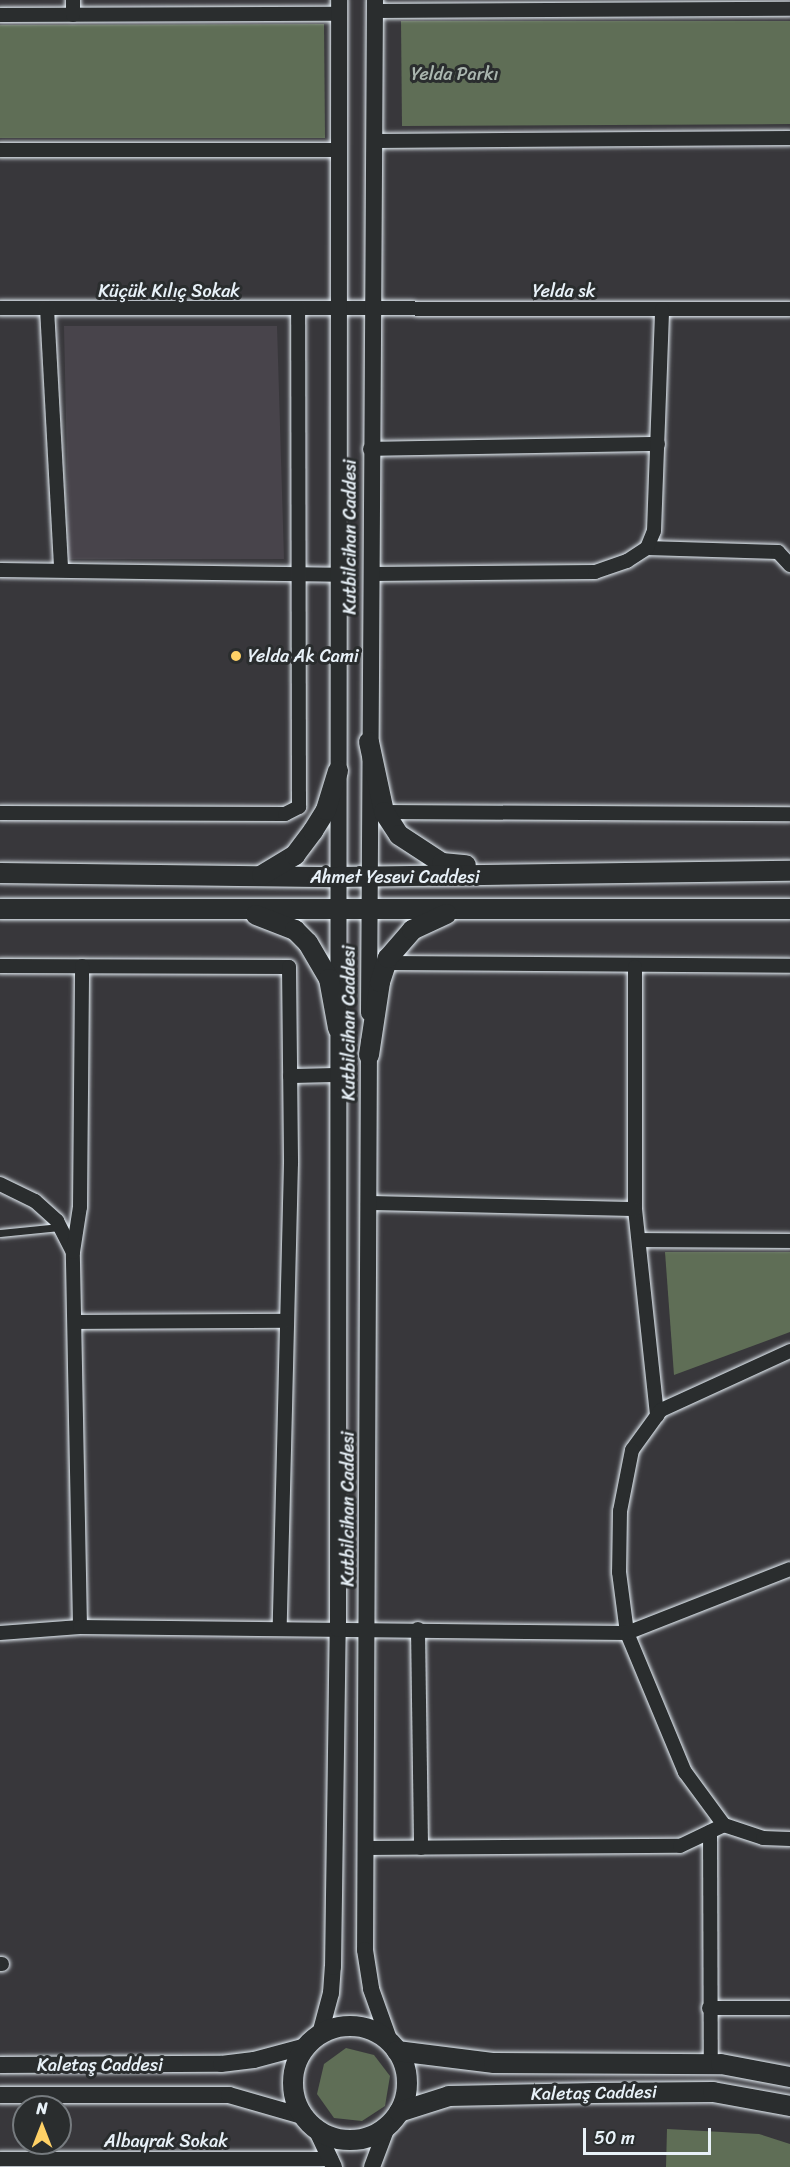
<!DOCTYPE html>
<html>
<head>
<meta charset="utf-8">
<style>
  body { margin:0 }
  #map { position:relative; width:790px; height:2167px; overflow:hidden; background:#38373b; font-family:Sriracha,sans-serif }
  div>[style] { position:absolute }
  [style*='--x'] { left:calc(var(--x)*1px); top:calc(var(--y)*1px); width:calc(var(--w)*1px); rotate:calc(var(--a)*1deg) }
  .built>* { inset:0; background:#48444b }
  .green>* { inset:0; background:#5f6e56 }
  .roads { filter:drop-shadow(0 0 2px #e8f1f8) drop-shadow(0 0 2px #e8f1f8) }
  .service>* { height:7px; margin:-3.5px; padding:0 3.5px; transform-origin:3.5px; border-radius:3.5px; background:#2a2d2e }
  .minor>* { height:14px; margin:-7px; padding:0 7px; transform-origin:7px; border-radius:7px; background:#2a2d2e }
  .tertiary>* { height:16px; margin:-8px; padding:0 8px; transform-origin:8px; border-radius:8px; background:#2a2d2e }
  .secondary>* { height:20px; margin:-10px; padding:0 10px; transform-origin:10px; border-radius:10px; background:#2a2d2e }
  .secondary>.ring { margin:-10px; padding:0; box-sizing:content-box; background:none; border:20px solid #2a2d2e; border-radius:50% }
  .dots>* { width:16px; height:16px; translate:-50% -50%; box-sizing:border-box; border:3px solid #2a2d2e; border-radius:50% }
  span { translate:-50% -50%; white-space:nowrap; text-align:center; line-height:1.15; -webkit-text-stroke:6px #2a2d2e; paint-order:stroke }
  .park-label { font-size:18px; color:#aab6af }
  .street-label { font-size:18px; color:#e8f1f8 }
  .poi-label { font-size:18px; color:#e8f1f8 }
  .left { translate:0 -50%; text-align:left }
  .north { position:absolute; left:12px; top:2095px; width:60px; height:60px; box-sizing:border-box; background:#2a2d2e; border:2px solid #767b7f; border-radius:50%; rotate:0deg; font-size:16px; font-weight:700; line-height:24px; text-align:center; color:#e8f1f8 }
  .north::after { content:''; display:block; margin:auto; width:21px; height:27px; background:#ffd166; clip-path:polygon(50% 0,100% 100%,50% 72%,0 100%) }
  .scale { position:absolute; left:583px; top:2128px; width:128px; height:27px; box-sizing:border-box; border:3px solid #e8f1f8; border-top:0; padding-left:8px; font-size:18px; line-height:21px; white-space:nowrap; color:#e8f1f8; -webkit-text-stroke:4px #2a2d2e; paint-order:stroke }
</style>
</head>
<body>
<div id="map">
  <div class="built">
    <div style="clip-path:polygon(64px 326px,277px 326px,284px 559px,69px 559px)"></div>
  </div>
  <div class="green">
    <div style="clip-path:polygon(401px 21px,790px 21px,790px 124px,402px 126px)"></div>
    <div style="clip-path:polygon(324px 24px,325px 138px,0 138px,0 25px)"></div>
    <div style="clip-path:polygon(665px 1252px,790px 1252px,790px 1332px,674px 1375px)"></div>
    <div style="clip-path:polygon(346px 2048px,374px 2055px,390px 2076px,385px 2106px,362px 2121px,334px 2118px,317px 2094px,324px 2064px)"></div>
    <div style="clip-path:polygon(667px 2129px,759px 2134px,790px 2144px,790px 2167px,666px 2167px)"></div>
  </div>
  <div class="roads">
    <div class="service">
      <div style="--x:0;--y:1233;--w:60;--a:-5.7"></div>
    </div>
    <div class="minor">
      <div style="--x:375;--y:11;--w:415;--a:-0.3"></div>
      <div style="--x:0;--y:15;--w:339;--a:-0.2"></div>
      <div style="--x:73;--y:15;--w:15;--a:-90"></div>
      <div style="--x:376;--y:141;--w:414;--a:-0.4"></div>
      <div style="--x:0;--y:150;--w:339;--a:0"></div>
      <div style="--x:0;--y:308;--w:790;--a:0.07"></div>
      <div style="--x:47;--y:308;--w:262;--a:86.9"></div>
      <div style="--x:370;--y:449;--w:288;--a:-1"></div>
      <div style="--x:647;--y:548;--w:131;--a:1.7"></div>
      <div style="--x:778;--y:552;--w:18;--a:47"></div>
      <div style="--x:0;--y:570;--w:338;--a:0.8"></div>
      <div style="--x:371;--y:574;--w:224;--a:-0.5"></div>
      <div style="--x:595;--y:572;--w:34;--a:-19"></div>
      <div style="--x:627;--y:561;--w:24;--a:-33"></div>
      <div style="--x:647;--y:548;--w:18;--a:-68"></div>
      <div style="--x:654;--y:531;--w:222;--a:-87.9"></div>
      <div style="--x:384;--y:812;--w:406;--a:0.3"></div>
      <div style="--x:0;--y:813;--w:285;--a:0.2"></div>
      <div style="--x:285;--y:814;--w:16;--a:-27"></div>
      <div style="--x:299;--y:807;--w:498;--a:-90.1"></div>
      <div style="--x:386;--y:963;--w:404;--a:0.4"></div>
      <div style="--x:0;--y:966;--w:289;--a:0.2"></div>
      <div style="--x:289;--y:967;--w:196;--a:89.4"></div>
      <div style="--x:291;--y:1163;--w:466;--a:91.4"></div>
      <div style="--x:635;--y:967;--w:242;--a:90"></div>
      <div style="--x:635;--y:1209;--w:208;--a:83.9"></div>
      <div style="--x:290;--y:1076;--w:48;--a:-1.2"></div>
      <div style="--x:0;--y:1184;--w:39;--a:26"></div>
      <div style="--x:35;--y:1201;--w:30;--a:42"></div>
      <div style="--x:57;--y:1221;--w:35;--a:63"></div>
      <div style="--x:368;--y:1203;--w:267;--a:1.3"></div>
      <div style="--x:639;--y:1240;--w:151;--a:0.4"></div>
      <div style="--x:75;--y:1322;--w:211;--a:-0.3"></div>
      <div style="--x:790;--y:1351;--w:142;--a:155.4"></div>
      <div style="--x:661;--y:1410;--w:49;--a:125.9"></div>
      <div style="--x:632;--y:1450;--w:62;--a:101.1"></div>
      <div style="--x:620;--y:1511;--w:61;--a:90.9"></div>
      <div style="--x:619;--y:1572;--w:62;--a:82.5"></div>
      <div style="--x:627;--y:1633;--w:151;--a:67.4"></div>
      <div style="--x:685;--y:1772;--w:66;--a:53.7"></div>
      <div style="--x:724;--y:1825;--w:41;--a:18.4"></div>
      <div style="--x:763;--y:1838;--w:27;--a:2"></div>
      <div style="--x:80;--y:1627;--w:375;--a:-91.1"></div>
      <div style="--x:73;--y:1252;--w:46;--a:-81.2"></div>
      <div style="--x:80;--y:1207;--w:241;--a:-89.5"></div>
      <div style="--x:418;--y:1629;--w:219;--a:89.2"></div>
      <div style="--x:0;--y:1633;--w:80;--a:-4.3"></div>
      <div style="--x:80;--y:1627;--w:547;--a:0.63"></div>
      <div style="--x:627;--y:1633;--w:175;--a:-21.4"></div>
      <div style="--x:710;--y:1832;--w:232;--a:89.8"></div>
      <div style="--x:366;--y:1848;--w:314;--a:-0.4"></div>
      <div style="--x:680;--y:1846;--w:49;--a:-25.5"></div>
      <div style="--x:0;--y:1964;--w:2;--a:0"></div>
      <div style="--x:709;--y:2008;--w:81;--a:0"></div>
      <div style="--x:0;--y:2159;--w:331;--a:0"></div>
    </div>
    <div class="tertiary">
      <div style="--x:369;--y:1013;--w:1013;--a:-89.66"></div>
      <div style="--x:369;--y:1042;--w:908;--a:90.25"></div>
      <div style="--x:365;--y:1950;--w:39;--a:81"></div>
      <div style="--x:371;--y:1989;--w:56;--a:70.3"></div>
      <div style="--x:320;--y:2034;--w:42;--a:-75"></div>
      <div style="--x:331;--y:1993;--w:26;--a:-86"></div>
      <div style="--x:333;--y:1967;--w:338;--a:-89.2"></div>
      <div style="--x:338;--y:1629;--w:1629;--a:-89.96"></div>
      <div style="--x:0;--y:2065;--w:221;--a:-0.3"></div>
      <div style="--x:221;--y:2064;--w:33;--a:-7"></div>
      <div style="--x:254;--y:2060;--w:54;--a:-15.1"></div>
      <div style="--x:0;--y:2095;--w:229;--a:0"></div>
      <div style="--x:229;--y:2095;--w:76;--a:16"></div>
      <div style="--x:316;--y:2129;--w:42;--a:64.7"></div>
      <div style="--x:372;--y:2167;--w:43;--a:-69.4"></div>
    </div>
    <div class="secondary">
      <div style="--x:369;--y:742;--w:72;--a:77.9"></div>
      <div style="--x:384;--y:812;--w:27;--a:57"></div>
      <div style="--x:399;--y:835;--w:51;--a:33.1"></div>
      <div style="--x:442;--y:863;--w:24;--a:5"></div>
      <div style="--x:0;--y:873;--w:338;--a:0.7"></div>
      <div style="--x:338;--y:877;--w:452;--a:-0.8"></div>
      <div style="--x:262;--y:875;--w:39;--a:-31"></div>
      <div style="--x:295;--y:855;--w:30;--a:-53"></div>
      <div style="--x:313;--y:831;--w:25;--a:-58"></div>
      <div style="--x:326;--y:810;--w:41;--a:-72.9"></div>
      <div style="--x:0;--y:909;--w:790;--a:0"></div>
      <div style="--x:256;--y:915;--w:42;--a:21"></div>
      <div style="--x:295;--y:930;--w:18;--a:45"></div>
      <div style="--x:308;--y:943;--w:42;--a:59.7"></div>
      <div style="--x:329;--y:979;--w:50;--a:79.6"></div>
      <div style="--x:369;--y:1055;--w:74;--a:-81.4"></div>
      <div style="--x:380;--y:982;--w:25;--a:-72"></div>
      <div style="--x:388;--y:958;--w:37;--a:-49"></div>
      <div style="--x:412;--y:930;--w:38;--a:-25"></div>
      <div class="ring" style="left:293px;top:2026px;width:94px;height:94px"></div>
      <div style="--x:397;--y:2051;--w:98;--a:7.1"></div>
      <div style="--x:494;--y:2063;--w:227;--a:0.3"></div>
      <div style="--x:721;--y:2064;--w:70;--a:10.7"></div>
      <div style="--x:399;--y:2112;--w:52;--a:-17.7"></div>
      <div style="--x:449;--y:2096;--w:145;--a:-1.2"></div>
      <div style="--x:594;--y:2093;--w:119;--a:-0.5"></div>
      <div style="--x:713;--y:2092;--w:78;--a:10.3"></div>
    </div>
  </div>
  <div class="dots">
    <div style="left:236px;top:656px;background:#ffd166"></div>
  </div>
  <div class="park-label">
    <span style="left:455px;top:74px">Yelda Parkı</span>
  </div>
  <div class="street-label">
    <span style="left:169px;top:291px">Küçük Kılıç Sokak</span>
    <span style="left:564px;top:291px">Yelda sk</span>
    <span style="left:350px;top:537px;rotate:-90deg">Kutbilcihan Caddesi</span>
    <span style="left:395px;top:877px">Ahmet Yesevi Caddesi</span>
    <span style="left:349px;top:1023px;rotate:-90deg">Kutbilcihan Caddesi</span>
    <span style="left:348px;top:1509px;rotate:-90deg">Kutbilcihan Caddesi</span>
    <span style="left:100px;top:2065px">Kaletaş Caddesi</span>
    <span style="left:594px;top:2093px;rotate:-1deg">Kaletaş Caddesi</span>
    <span style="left:166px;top:2141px">Albayrak Sokak</span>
  </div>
  <div class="poi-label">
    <span class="left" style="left:248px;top:656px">Yelda Ak Cami</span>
  </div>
  <div class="north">N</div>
  <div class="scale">50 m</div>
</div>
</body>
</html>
